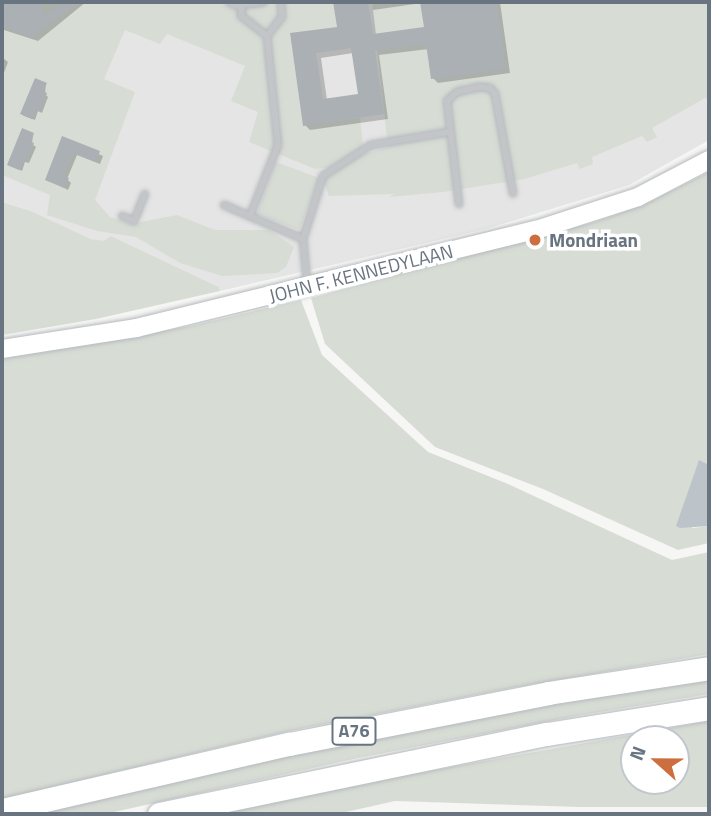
<!DOCTYPE html>
<html>
<head>
<meta charset="utf-8">
<style>
  body { margin:0 }
  #map { position:relative; width:711px; height:816px; overflow:hidden; background:#f6f6f4; font-family:"Titillium Web",sans-serif }
  div>[style] { position:absolute }
  [style*='--x'] { left:calc(var(--x)*1px); top:calc(var(--y)*1px); width:calc(var(--w)*1px); rotate:calc(var(--a)*1deg) }
  .built>* { inset:0; background:#e4e5e4 }
  .green>* { inset:0; background:#d7ddd5 }
  .water>* { inset:0; background:#bdc4c9 }
  .shadow>* { inset:0; background:#0003 }
  .building>* { inset:0; background:#abb0b5 }
  .roads { filter:drop-shadow(0 0 2px #b5b9bd) drop-shadow(0 0 2px #b5b9bd) }
  .lane>* { height:6px; margin:-3px; padding:0 3px; transform-origin:3px; border-radius:3px; background:#c3c5c8 }
  .secondary>* { height:18px; margin:-9px; padding:0 9px; transform-origin:9px; border-radius:9px; background:#fff }
  .highway>* { height:23px; margin:-11.5px; padding:0 11.5px; transform-origin:11.5px; border-radius:11.5px; background:#fff }
  .dots>* { width:19px; height:19px; translate:-50% -50%; box-sizing:border-box; border:4px solid #fff; border-radius:50% }
  span { translate:-50% -50%; white-space:nowrap; text-align:center; line-height:1.15; -webkit-text-stroke:7px #fff; paint-order:stroke }
  .shield-label span { padding:2px 5px; background:#fff; border:2px solid; border-radius:5px; -webkit-text-stroke-width:0 }
  .shield-label { font-size:18px; color:#697481; font-weight:700 }
  .poi-label { font-size:19px; color:#697481; font-weight:700 }
  .left { translate:0 -50%; text-align:left }
  .street-label { font-size:19px; color:#697481 }
  .frame { position:absolute; inset:0; border:4px solid #697481; pointer-events:none }
  .north { position:absolute; left:620px; top:725px; width:70px; height:70px; box-sizing:border-box; background:#fff; border:2px solid #c3c7cd; border-radius:50%; rotate:291deg; font-size:19px; font-weight:700; line-height:28px; text-align:center; color:#697481 }
  .north::after { content:''; display:block; margin:auto; width:24px; height:32px; background:#cc6e3e; clip-path:polygon(50% 0,100% 100%,50% 72%,0 100%) }
</style>
</head>
<body>
<div id="map">
  <div class="built">
    <div style="clip-path:polygon(2px 2px,709px 2px,709px 140px,629px 185px,486px 229px,220px 291px,219px 287px,111px 236px,104px 242px,91px 239px,31px 211px,2px 202px)"></div>
  </div>
  <div class="green">
    <div style="clip-path:polygon(2px 2px,220px 2px,236px 10px,236px 2px,333px 2px,337px 27px,290px 34px,303px 125px,360px 118px,363px 144px,357px 156px,388px 147px,372px 2px,709px 2px,709px 101px,705px 98px,652px 128px,657px 137px,647px 142px,642px 136px,592px 157px,593px 164px,580px 169px,577px 163px,524px 179px,443px 192px,389px 197px,394px 194px,329px 196px,324px 182px,333px 167px,315px 169px,249px 142px,258px 112px,231px 101px,245px 66px,167px 34px,160px 44px,125px 30px,104px 79px,135px 92px,95px 200px,110px 217px,130px 224px,177px 215px,215px 230px,269px 230px,294px 247px,286px 267px,277px 273px,222px 276px,180px 263px,136px 237px,97px 231px,47px 215px,50px 195px,2px 175px)"></div>
    <div style="clip-path:polygon(276px 162px,319px 178px,299px 230px,257px 214px)"></div>
    <div style="clip-path:polygon(709px 172px,709px 465px,700px 461px,692px 528px,709px 526px,709px 543px,678px 550px,543px 489px,435px 447px,325px 344px,311px 298px,595px 222px,643px 205px)"></div>
    <div style="clip-path:polygon(2px 202px,31px 211px,91px 239px,104px 241px,111px 236px,219px 287px,220px 291px,96px 319px,2px 335px)"></div>
    <div style="clip-path:polygon(301px 300px,322px 355px,428px 452px,508px 484px,672px 560px,709px 552px,709px 654px,511px 688px,289px 731px,2px 799px,2px 359px,191px 326px)"></div>
    <div style="clip-path:polygon(709px 676px,709px 694px,576px 716px,358px 758px,105px 814px,20px 814px,437px 721px)"></div>
    <div style="clip-path:polygon(evenodd,709px 721px,709px 807px,579px 807px,395px 801px,337px 814px,221px 814px,412px 774px,709px 721px,634px 739px,676px 739px,676px 781px,634px 781px,634px 739px)"></div>
  </div>
  <div class="water">
    <div style="clip-path:polygon(699px 460px,709px 465px,709px 526px,680px 528px,676px 526px)"></div>
  </div>
  <div class="shadow">
    <div style="clip-path:polygon(2px 2px,86px 2px,38px 41px,4px 30px,2px 33px)"></div>
    <div style="clip-path:polygon(evenodd,335px 2px,500px 2px,510px 73px,438px 83px,433px 78px,429px 49px,379px 55px,388px 119px,310px 130px,305px 125px,292px 35px,339px 28px,335px 2px,422px 3px,426px 28px,376px 35px,373px 10px,422px 3px,335px 2px,353px 53px,360px 96px,327px 100px,321px 58px,353px 53px)"></div>
    <div style="clip-path:polygon(2px 57px,8px 62px,2px 78px)"></div>
    <div style="clip-path:polygon(46px 84px,45px 94px,48px 97px,42px 113px,38px 111px,35px 120px,24px 116px,22px 114px)"></div>
    <div style="clip-path:polygon(33px 134px,32px 144px,36px 147px,29px 163px,25px 162px,22px 171px,11px 166px)"></div>
    <div style="clip-path:polygon(63px 138px,103px 156px,100px 164px,77px 155px,67px 179px,71px 183px,68px 190px,47px 179px)"></div>
  </div>
  <div class="building">
    <div style="clip-path:polygon(2px 2px,41px 2px,44px 16px,63px 2px,77px 2px,32px 37px,2px 27px)"></div>
    <div style="clip-path:polygon(evenodd,333px 2px,368px 2px,373px 34px,424px 27px,420px 2px,496px 2px,506px 69px,431px 79px,426px 44px,375px 51px,384px 114px,303px 126px,290px 33px,337px 27px,333px 2px,351px 48px,358px 94px,323px 99px,316px 53px,351px 48px)"></div>
    <div style="clip-path:polygon(35px 78px,47px 83px,43px 91px,47px 93px,40px 112px,36px 110px,32px 119px,20px 114px)"></div>
    <div style="clip-path:polygon(22px 128px,34px 133px,31px 142px,34px 143px,27px 162px,23px 161px,19px 170px,7px 165px)"></div>
    <div style="clip-path:polygon(62px 136px,100px 151px,96px 162px,73px 153px,64px 176px,69px 178px,64px 188px,45px 180px)"></div>
  </div>
  <div class="roads">
    <div class="lane">
      <div style="--x:229;--y:2;--w:14;--a:25"></div>
      <div style="--x:267;--y:36;--w:24;--a:-52"></div>
      <div style="--x:282;--y:17;--w:15;--a:-94"></div>
      <div style="--x:459;--y:204;--w:104;--a:-96.6"></div>
      <div style="--x:447;--y:101;--w:13;--a:-42"></div>
      <div style="--x:457;--y:92;--w:22;--a:-13"></div>
      <div style="--x:478;--y:87;--w:12;--a:5"></div>
      <div style="--x:490;--y:88;--w:8;--a:50"></div>
      <div style="--x:495;--y:94;--w:101;--a:79.7"></div>
      <div style="--x:224;--y:205;--w:86;--a:23.3"></div>
      <div style="--x:122;--y:216;--w:13;--a:23"></div>
      <div style="--x:134;--y:221;--w:29;--a:-68"></div>
      <div style="--x:250;--y:216;--w:76;--a:-68.5"></div>
      <div style="--x:278;--y:145;--w:110;--a:-95.8"></div>
      <div style="--x:267;--y:36;--w:33;--a:-142"></div>
      <div style="--x:241;--y:16;--w:11;--a:-85"></div>
      <div style="--x:242;--y:5;--w:22;--a:-8"></div>
      <div style="--x:307;--y:283;--w:44;--a:-95.2"></div>
      <div style="--x:303;--y:239;--w:66;--a:-72.4"></div>
      <div style="--x:323;--y:176;--w:57;--a:-32.9"></div>
      <div style="--x:371;--y:145;--w:79;--a:-9.5"></div>
    </div>
    <div class="secondary">
      <div style="--x:2;--y:349;--w:136;--a:-8.9"></div>
      <div style="--x:136;--y:328;--w:412;--a:-13.8"></div>
      <div style="--x:536;--y:230;--w:107;--a:-17.9"></div>
      <div style="--x:638;--y:197;--w:80;--a:-27.5"></div>
    </div>
    <div class="highway">
      <div style="--x:2;--y:810;--w:294;--a:-13"></div>
      <div style="--x:289;--y:744;--w:264;--a:-11.1"></div>
      <div style="--x:548;--y:693;--w:163;--a:-8.8"></div>
      <div style="--x:159;--y:814;--w:396;--a:-11.7"></div>
      <div style="--x:547;--y:734;--w:164;--a:-9.1"></div>
    </div>
  </div>
  <div class="dots">
    <div style="left:535px;top:240px;background:#cc6e3e"></div>
  </div>
  <div class="shield-label">
    <span style="left:354px;top:731px">A76</span>
  </div>
  <div class="poi-label">
    <span class="left" style="left:549px;top:240px">Mondriaan</span>
  </div>
  <div class="street-label">
    <span style="left:361px;top:273px;rotate:-14deg">JOHN F. KENNEDYLAAN</span>
  </div>
  <div class="frame"></div>
  <div class="north">N</div>
</div>
</body>
</html>
